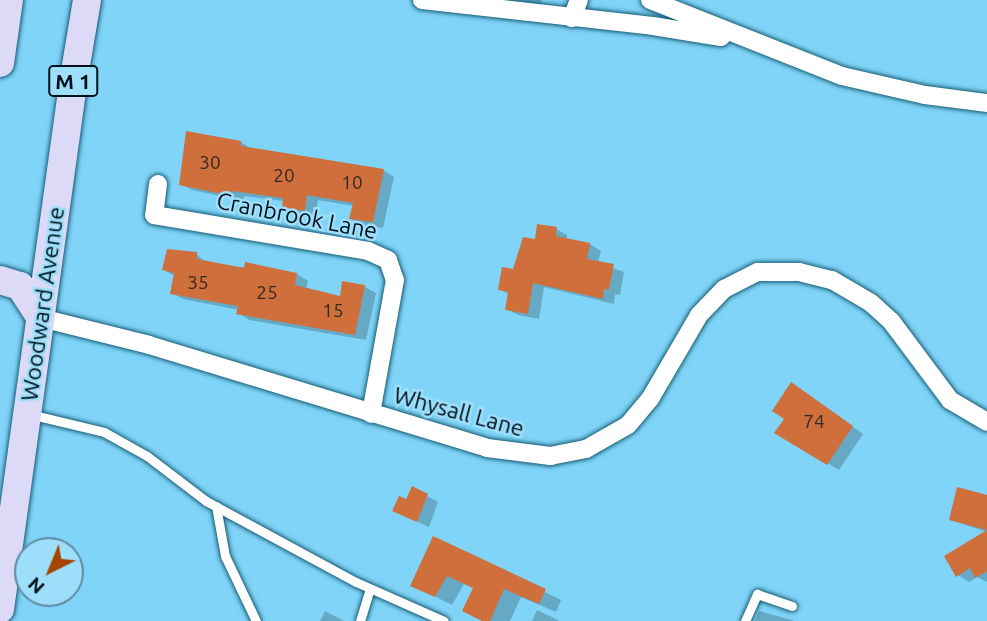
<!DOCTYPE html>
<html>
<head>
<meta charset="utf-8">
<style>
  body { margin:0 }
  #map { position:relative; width:987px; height:621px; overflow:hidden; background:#7fd4f7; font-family:Ubuntu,sans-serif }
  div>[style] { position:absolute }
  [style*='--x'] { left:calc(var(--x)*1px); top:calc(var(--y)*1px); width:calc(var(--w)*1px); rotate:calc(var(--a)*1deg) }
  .shadow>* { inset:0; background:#0003 }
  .building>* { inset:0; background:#cf6f3c }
  .roads { filter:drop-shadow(0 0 2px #175d76) drop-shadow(0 0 2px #175d76) }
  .service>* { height:9px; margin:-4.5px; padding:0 4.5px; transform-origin:4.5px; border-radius:4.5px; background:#fff }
  .minor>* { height:18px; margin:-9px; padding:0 9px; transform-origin:9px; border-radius:9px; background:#fff }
  .primary>* { height:28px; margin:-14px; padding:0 14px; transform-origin:14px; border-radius:14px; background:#dcdaf7 }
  span { translate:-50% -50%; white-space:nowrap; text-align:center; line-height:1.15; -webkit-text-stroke:5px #9ddffb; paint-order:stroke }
  .number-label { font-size:19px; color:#342822 }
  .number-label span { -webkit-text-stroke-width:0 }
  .shield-label span { padding:2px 5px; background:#9ddffb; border:2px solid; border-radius:5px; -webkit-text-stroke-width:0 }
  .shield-label { font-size:21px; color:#00101a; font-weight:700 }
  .street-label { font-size:23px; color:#00101a }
  .north { position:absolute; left:14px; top:537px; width:70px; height:70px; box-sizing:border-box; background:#9ddffb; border:2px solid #5e8ca1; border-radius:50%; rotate:223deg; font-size:19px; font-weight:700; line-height:28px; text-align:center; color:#00101a }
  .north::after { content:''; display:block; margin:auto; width:24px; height:32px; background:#a64500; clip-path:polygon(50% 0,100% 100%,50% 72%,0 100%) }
</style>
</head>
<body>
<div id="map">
  <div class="shadow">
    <div style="clip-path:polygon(492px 0,542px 0,541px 6px)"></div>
    <div style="clip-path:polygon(241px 142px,252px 149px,383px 170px,394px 177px,383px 228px,362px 225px,351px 219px,354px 206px,318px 200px,315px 216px,294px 213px,284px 207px,284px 201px,244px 196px,243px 201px,192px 190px,181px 184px)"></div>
    <div style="clip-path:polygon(556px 229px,567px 235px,567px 240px,590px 244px,601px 251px,598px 263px,624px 272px,620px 295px,615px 294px,614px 304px,544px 287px,539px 319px,518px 315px,507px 309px,509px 294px,500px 289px,536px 241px)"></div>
    <div style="clip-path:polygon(196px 254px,207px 263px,297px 274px,308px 281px,306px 290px,341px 298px,343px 283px,365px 287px,376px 293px,366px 340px,249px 320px,238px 313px,239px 310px,183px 299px,172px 293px,175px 276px,164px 270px)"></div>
    <div style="clip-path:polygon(803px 391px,863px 434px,839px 470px,776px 432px)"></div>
    <div style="clip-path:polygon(427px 496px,438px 502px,429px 527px,405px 516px,407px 501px)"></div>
    <div style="clip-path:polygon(987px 497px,987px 532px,951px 520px)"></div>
    <div style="clip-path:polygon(987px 532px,987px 582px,977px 577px,969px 582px,958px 575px)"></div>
    <div style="clip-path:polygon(434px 538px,561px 600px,556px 612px,521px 597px,510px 621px,482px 621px,474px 588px,464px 584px,452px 605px,412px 585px)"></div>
    <div style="clip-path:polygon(537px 610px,560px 621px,532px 621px)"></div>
    <div style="clip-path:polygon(325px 611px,344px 621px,320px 621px)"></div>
    <div style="clip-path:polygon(759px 611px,795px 621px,755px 621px)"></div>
  </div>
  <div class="building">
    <div style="clip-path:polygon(186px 131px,241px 141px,241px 146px,384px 169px,373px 222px,349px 219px,353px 203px,307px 195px,305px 211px,282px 208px,283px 198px,233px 191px,232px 196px,179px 185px)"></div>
    <div style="clip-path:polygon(537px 224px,557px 227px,556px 236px,590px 243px,587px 259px,614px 264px,609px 290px,604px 289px,603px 299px,533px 283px,528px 314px,505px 310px,508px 292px,498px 290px,502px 267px,513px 269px,523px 237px,535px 239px)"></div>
    <div style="clip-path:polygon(167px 249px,197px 252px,197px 259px,244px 268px,245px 262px,297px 273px,295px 285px,340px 296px,342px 281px,365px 285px,355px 335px,236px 314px,238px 306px,170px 294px,174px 273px,162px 270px)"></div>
    <div style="clip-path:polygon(791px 382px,853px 426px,827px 465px,774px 433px,784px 419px,772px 411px)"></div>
    <div style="clip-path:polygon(412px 486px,428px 494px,417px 522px,392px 511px,399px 496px,406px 499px)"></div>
    <div style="clip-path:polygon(957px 487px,987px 495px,987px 530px,949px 520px)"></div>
    <div style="clip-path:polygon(987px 530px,987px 571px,975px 578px,970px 568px,956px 577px,944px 556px)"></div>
    <div style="clip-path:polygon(433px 536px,546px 589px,539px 604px,504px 589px,490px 621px,482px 621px,462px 611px,473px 588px,447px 576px,435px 597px,410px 586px)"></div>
  </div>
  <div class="roads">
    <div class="service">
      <div style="--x:29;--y:414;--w:77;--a:13.5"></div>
      <div style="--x:104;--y:432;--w:49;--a:29.2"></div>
      <div style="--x:147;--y:456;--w:74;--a:37.3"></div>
      <div style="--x:206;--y:501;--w:170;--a:28.4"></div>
      <div style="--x:356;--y:582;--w:96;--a:23.9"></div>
      <div style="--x:216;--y:506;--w:51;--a:79.8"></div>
      <div style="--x:225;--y:556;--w:72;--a:64.5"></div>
      <div style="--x:360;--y:621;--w:34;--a:-73"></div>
      <div style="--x:745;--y:621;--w:30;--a:-66"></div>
      <div style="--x:757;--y:594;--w:37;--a:19"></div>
    </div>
    <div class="minor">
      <div style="--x:422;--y:0;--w:232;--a:6.4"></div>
      <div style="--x:653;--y:26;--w:69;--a:9.2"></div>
      <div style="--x:650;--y:0;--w:206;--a:21.6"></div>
      <div style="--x:842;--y:76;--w:85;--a:12.9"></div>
      <div style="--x:925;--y:95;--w:63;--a:7.4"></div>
      <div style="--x:572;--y:18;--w:19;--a:-69"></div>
      <div style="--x:158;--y:184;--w:31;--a:97"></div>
      <div style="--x:154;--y:215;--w:217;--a:9.5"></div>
      <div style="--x:368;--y:251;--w:22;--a:24"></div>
      <div style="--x:388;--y:260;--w:21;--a:71"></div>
      <div style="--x:395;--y:280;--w:136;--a:100.2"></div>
      <div style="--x:41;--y:318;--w:111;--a:14"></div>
      <div style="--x:149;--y:345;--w:353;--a:16.9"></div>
      <div style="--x:487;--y:448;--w:64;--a:7.2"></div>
      <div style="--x:550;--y:456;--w:37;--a:-11"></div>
      <div style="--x:586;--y:449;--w:48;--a:-29.7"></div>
      <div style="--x:628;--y:425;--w:34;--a:-50"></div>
      <div style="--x:650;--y:399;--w:97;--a:-59.7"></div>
      <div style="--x:699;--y:315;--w:36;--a:-46"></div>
      <div style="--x:724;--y:289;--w:38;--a:-27"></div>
      <div style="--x:758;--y:272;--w:41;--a:0"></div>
      <div style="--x:799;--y:272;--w:34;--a:14"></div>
      <div style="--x:832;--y:280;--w:45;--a:30.5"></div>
      <div style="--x:871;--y:303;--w:27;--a:42"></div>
      <div style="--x:891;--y:321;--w:99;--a:53.2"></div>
      <div style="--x:950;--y:400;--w:43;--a:30.7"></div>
    </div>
    <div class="primary">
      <div style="--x:0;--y:63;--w:64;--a:-81.9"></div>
      <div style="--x:0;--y:280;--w:21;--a:17"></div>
      <div style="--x:20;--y:286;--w:38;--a:57"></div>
      <div style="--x:0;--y:609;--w:537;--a:-82.08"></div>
      <div style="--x:74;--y:77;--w:78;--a:-80.4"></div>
    </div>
  </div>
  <div class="number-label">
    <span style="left:210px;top:163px">30</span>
    <span style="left:284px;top:176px">20</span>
    <span style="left:352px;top:183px">10</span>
    <span style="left:198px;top:283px">35</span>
    <span style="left:267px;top:293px">25</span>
    <span style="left:333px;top:311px">15</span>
    <span style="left:814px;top:422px">74</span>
  </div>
  <div class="shield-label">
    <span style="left:73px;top:81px">M 1</span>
  </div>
  <div class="street-label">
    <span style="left:297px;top:216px;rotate:11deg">Cranbrook Lane</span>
    <span style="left:43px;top:304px;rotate:-82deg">Woodward Avenue</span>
    <span style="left:459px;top:412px;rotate:15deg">Whysall Lane</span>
  </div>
  <div class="north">N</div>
</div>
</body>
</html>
